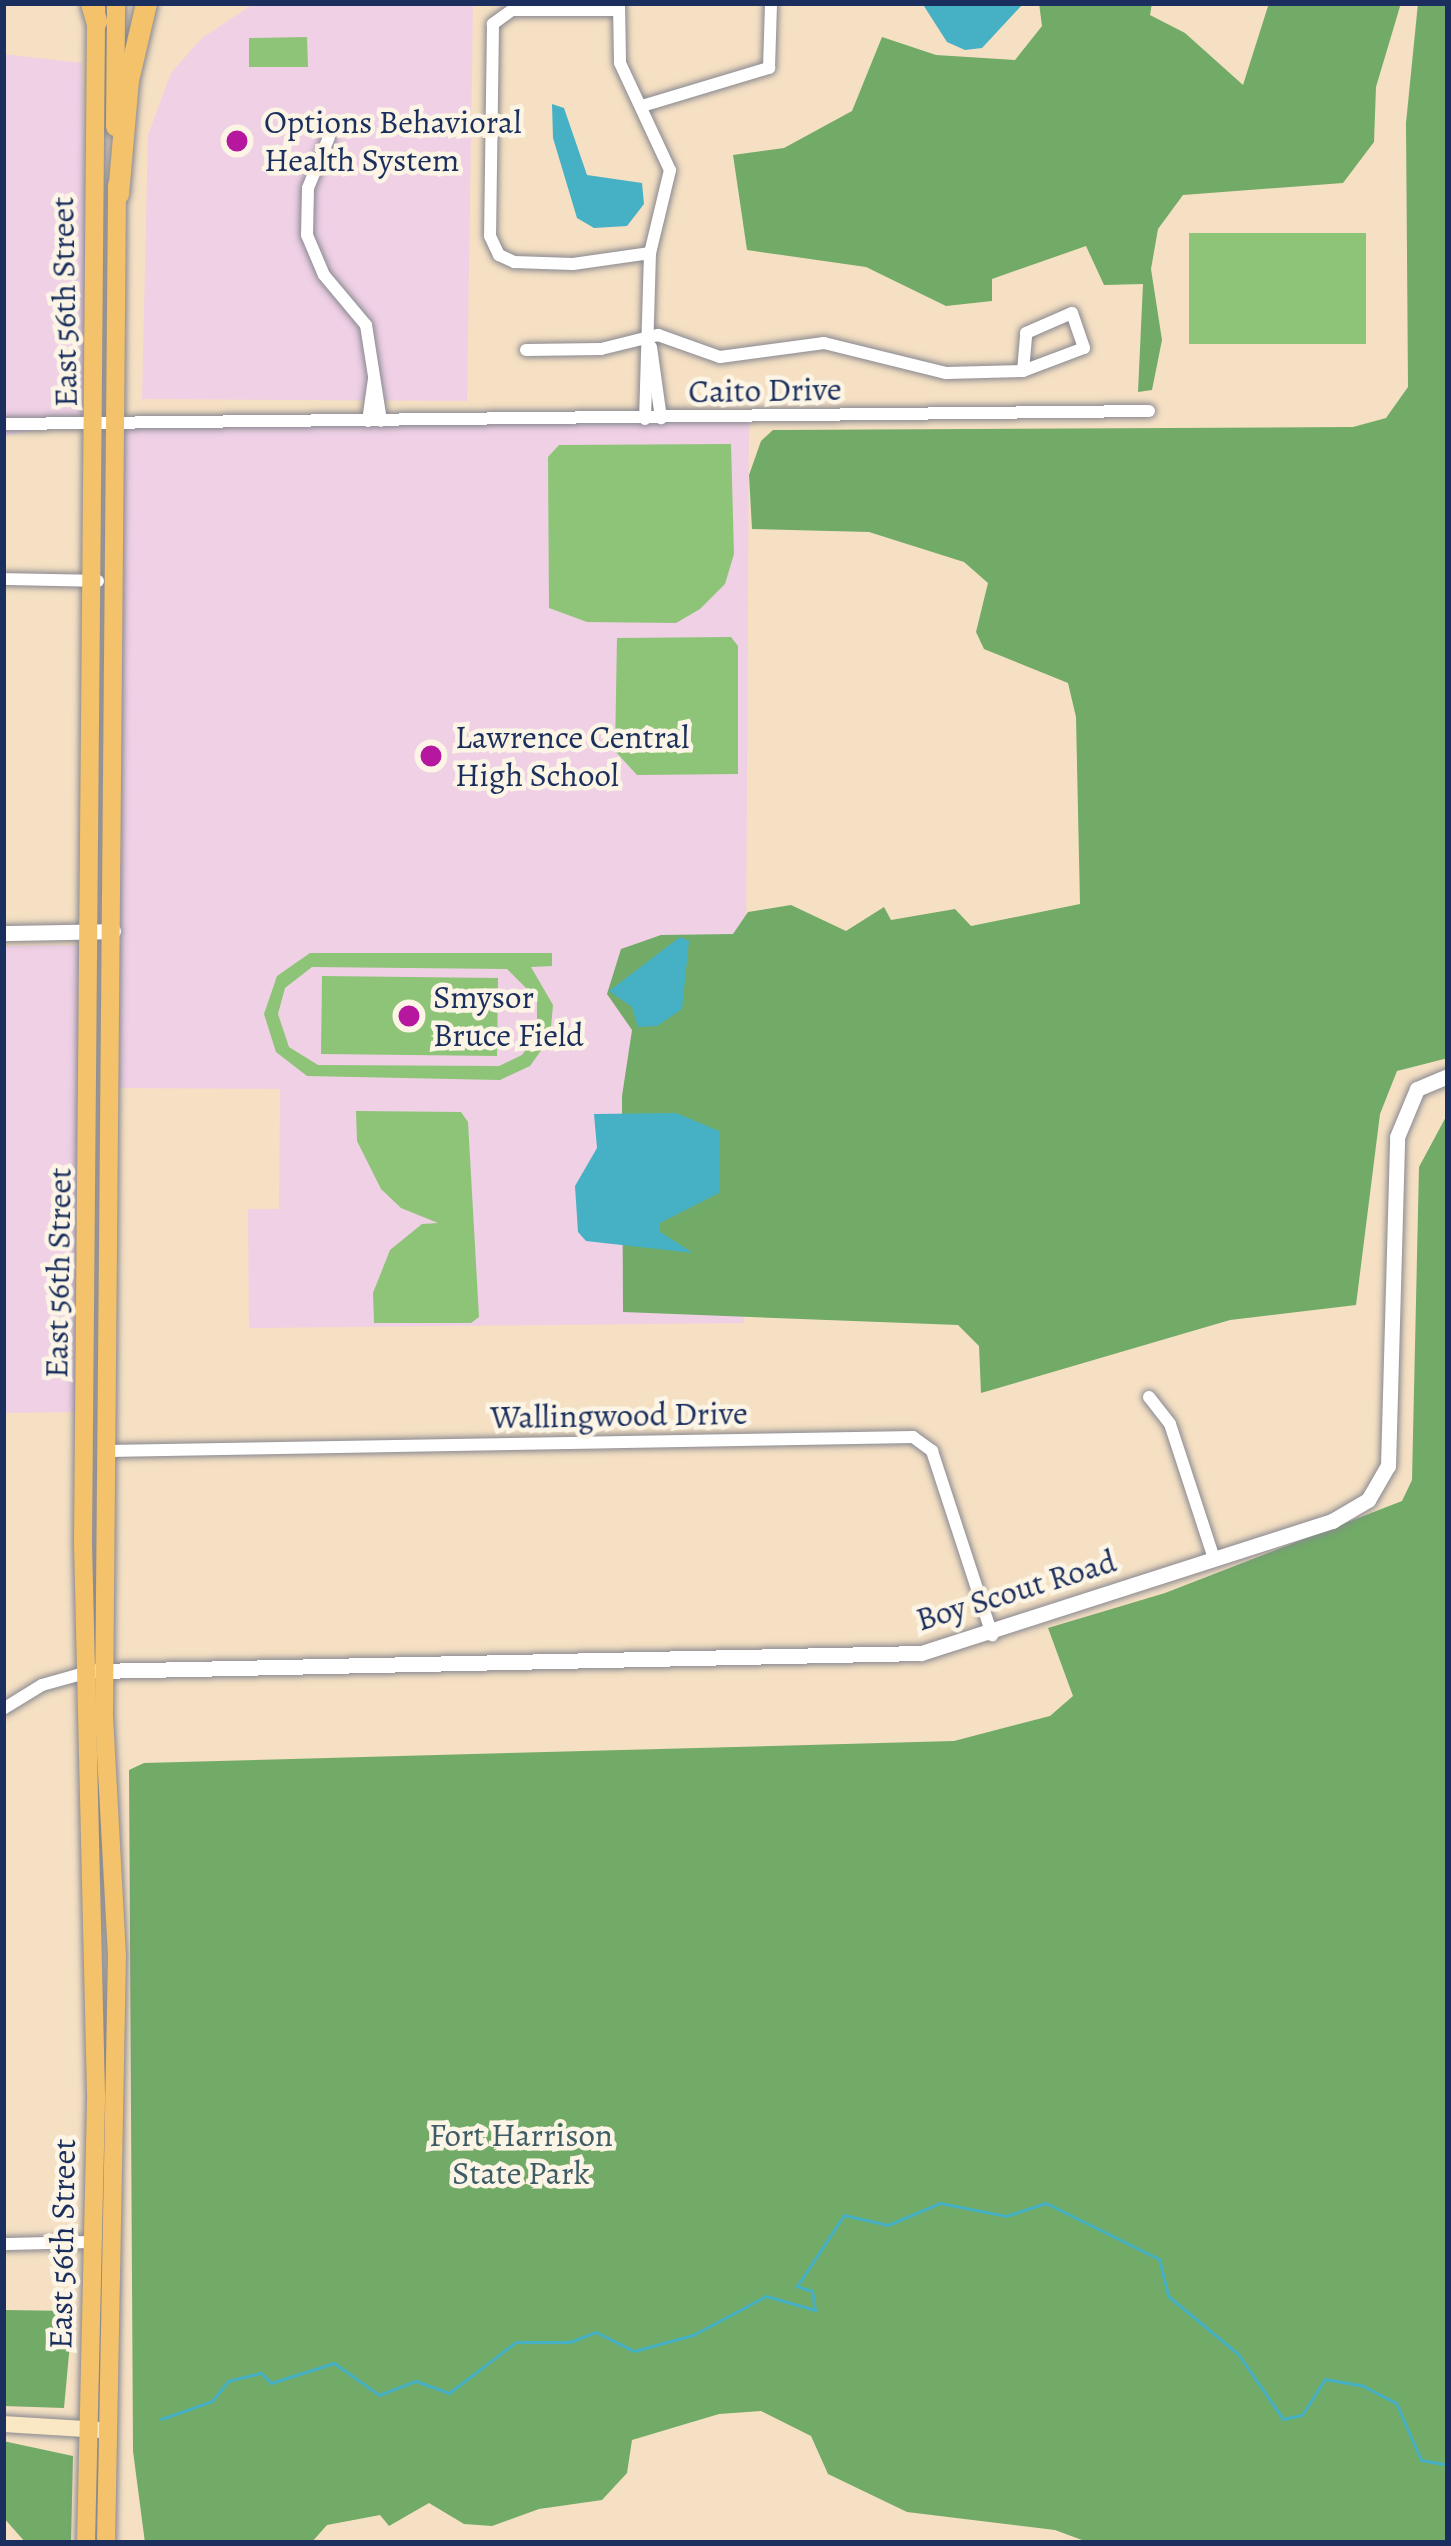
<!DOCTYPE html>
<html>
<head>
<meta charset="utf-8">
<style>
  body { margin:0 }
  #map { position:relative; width:1451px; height:2546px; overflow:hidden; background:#f5e0c3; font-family:Alegreya,serif }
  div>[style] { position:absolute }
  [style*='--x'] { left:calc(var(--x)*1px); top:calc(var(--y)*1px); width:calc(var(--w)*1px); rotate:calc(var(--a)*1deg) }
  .built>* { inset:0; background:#efd0e5 }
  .green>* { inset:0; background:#8dc477 }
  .forest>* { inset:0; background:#72aa68 }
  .water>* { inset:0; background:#46b0c4 }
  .stream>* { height:3px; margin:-1.5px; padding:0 1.5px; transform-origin:1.5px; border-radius:1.5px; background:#46b0c4 }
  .roads { filter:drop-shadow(0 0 3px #888890) drop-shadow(0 0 3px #888890) }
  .minor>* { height:12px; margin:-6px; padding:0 6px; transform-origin:6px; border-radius:6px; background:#fff }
  .tertiary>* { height:15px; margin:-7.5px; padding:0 7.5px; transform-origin:7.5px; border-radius:7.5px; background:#fff }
  .secondary>* { height:16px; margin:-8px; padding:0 8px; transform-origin:8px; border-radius:8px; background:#fae7c3 }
  .primary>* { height:18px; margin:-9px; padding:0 9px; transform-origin:9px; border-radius:9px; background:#f3c26a }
  .motorway>* { height:21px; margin:-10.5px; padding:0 10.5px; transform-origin:10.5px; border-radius:10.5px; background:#f3c26a }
  .dots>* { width:33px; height:33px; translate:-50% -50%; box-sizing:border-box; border:6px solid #fcf5e5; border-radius:50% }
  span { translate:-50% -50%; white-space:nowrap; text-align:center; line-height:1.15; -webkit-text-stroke:9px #fcf5e5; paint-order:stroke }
  .poi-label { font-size:33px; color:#1b2f5e }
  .left { translate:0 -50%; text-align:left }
  .street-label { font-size:33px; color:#1b2f5e }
  .park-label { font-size:33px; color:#3d5c66 }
  .frame { position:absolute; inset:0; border:6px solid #1b2f5e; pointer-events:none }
</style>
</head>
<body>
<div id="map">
  <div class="built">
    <div style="clip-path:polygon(255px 3px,473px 3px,467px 401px,142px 399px,148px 135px,171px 73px,202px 38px)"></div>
    <div style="clip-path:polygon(3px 54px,82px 63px,86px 314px,83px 418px,3px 437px)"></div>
    <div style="clip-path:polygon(749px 418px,744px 1323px,249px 1328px,248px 1209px,279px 1209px,280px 1089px,111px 1088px,117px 424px)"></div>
    <div style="clip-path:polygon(82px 945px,75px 1412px,3px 1413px,3px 946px)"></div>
  </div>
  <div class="green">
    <div style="clip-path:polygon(307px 37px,308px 67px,249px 67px,249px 38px)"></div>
    <div style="clip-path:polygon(1189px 233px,1366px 233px,1366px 344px,1189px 344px)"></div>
    <div style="clip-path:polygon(731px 444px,734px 554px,725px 584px,700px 609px,676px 623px,587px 622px,549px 608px,548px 457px,559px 445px)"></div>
    <div style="clip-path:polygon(731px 637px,738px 646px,738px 774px,637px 775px,615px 751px,617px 638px)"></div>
    <div style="clip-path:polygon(evenodd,310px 953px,552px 953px,552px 966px,531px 967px,553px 1005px,550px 1038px,530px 1066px,500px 1080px,307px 1076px,276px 1052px,264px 1014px,277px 976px,310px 953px,312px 967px,507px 969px,537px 999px,537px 1034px,522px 1055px,499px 1066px,318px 1065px,289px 1047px,278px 1014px,285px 988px,312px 967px)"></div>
    <div style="clip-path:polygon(322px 976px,498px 978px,497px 1056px,321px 1054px)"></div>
    <div style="clip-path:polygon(356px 1111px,461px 1112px,468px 1122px,479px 1317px,471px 1323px,374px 1323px,373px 1293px,390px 1250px,422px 1224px,438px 1223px,401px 1208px,381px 1189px,357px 1141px)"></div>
  </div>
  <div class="forest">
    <div style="clip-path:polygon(1039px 3px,1152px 3px,1150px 15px,1185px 33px,1243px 85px,1269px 3px,1401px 3px,1376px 87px,1374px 142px,1343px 183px,1183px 195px,1158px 229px,1151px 269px,1162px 340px,1152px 390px,1138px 392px,1143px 284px,1104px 285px,1086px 246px,992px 279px,992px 301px,946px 306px,866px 267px,747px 250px,733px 155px,784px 148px,852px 111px,882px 37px,936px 55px,1015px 60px,1042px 26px)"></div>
    <div style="clip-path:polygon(1418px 3px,1448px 3px,1448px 1058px,1397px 1071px,1380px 1114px,1356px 1305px,1230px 1320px,981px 1393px,979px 1346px,958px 1325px,623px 1312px,622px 1096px,632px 1030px,607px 994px,621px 949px,661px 935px,733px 934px,748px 912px,791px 905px,846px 931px,884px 907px,891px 920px,955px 909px,971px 926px,1080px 904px,1076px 717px,1068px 683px,984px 649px,976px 632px,988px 583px,964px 562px,869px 532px,752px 529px,749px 475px,761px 441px,773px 430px,1353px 427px,1386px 418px,1408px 387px,1406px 123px)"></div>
    <div style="clip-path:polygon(1448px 1113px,1448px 2543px,1090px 2543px,1055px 2530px,907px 2512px,828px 2474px,811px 2436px,761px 2411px,719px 2414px,632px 2440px,627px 2473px,602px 2500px,539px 2509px,492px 2526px,464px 2524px,429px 2503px,389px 2526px,380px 2515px,327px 2525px,311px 2543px,145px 2543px,133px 2451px,129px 1770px,144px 1763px,954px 1741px,1050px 1716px,1073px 1696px,1048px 1628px,1165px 1593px,1402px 1501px,1412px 1480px,1419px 1167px)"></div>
    <div style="clip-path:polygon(3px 2310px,73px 2311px,64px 2408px,3px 2406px)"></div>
    <div style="clip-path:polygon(3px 2441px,73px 2456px,71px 2543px,26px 2543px,3px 2517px)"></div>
  </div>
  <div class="water">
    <div style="clip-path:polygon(922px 3px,1023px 3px,1023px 4px,982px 48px,965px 50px,947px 42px)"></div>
    <div style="clip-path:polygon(552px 104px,564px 108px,587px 175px,642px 183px,644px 204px,627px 226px,594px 228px,577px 218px,553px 138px)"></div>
    <div style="clip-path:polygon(680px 937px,689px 941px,682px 1009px,657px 1026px,638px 1027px,632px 1007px,609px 991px)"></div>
    <div style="clip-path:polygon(676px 1113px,719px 1131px,719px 1193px,660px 1223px,660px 1232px,693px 1253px,586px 1241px,578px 1232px,575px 1186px,597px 1148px,594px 1114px)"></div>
  </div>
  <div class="stream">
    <div style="--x:161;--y:2419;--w:54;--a:-19.4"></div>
    <div style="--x:212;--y:2401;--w:26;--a:-51"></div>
    <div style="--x:228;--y:2381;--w:34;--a:-14"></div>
    <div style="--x:261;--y:2373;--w:14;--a:45"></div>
    <div style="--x:271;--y:2383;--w:66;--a:-17.6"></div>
    <div style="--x:334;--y:2363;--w:55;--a:35.4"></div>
    <div style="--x:379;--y:2395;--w:40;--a:-21"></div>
    <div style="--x:416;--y:2381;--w:35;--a:20"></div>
    <div style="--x:449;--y:2393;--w:84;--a:-37.3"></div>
    <div style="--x:516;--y:2342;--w:54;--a:0"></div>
    <div style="--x:570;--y:2342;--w:28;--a:-21"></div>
    <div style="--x:596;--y:2332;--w:42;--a:26.6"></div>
    <div style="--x:634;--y:2351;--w:61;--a:-15.2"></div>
    <div style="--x:693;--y:2335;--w:83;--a:-28.1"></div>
    <div style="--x:766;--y:2296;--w:51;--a:15.9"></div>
    <div style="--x:815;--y:2310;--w:19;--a:-99"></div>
    <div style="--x:812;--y:2291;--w:16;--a:-162"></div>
    <div style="--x:797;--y:2286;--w:85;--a:-56.5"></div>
    <div style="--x:844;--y:2215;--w:45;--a:12.8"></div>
    <div style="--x:888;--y:2225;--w:56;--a:-22.9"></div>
    <div style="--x:940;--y:2203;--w:67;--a:11.1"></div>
    <div style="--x:1006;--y:2216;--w:42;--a:-18"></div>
    <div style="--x:1046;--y:2203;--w:126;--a:26.4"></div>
    <div style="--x:1159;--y:2259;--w:38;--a:76"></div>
    <div style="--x:1168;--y:2296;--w:91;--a:39.6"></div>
    <div style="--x:1238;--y:2354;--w:79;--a:55.3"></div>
    <div style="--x:1283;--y:2419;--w:19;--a:-12"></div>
    <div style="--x:1302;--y:2415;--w:43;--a:-57.4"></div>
    <div style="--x:1325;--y:2379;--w:39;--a:10"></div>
    <div style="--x:1363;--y:2386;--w:37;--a:27"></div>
    <div style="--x:1396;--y:2403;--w:62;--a:66.3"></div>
    <div style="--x:1421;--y:2460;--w:27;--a:10"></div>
  </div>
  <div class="roads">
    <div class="minor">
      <div style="--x:619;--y:4;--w:59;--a:89"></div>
      <div style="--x:620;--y:63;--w:118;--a:65"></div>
      <div style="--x:670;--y:170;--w:85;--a:103.5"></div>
      <div style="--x:650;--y:253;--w:166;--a:91.7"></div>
      <div style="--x:618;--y:10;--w:106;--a:180"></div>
      <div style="--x:512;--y:10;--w:24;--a:144"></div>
      <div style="--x:493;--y:24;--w:212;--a:90.8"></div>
      <div style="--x:490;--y:236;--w:21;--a:65"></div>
      <div style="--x:499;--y:255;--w:17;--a:25"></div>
      <div style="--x:514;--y:262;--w:59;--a:1.9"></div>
      <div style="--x:573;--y:264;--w:78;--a:-8.1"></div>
      <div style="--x:642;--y:106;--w:133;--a:-16.7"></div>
      <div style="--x:769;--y:68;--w:65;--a:-88.2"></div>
      <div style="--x:329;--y:137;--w:55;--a:112.4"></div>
      <div style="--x:308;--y:188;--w:47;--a:91.2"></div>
      <div style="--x:307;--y:235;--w:43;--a:67"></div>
      <div style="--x:324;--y:275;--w:65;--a:50"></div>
      <div style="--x:366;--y:325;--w:97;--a:81.1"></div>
      <div style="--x:1072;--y:313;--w:37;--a:71"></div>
      <div style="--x:1084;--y:348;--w:65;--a:159.3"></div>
      <div style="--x:1023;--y:371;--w:38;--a:-85"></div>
      <div style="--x:1026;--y:333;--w:50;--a:-23.5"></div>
      <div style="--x:651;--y:347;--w:72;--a:82"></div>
      <div style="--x:526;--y:350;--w:75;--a:-0.8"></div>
      <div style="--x:601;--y:349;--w:59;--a:-13.8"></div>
      <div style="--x:658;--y:335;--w:66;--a:19.5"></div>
      <div style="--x:720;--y:357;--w:105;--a:-7.7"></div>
      <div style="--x:824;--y:343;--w:126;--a:13.8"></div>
      <div style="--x:946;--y:373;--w:77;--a:-1.5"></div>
      <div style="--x:368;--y:421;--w:42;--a:-81.9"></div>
      <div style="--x:3;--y:424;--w:1146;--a:-0.65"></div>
      <div style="--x:3;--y:579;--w:95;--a:1.2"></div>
      <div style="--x:1149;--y:1397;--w:34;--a:52"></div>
      <div style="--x:1170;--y:1424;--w:142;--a:71.9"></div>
      <div style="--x:107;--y:1451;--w:806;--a:-1"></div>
      <div style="--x:913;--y:1437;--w:24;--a:36"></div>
      <div style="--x:932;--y:1451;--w:194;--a:71.9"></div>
      <div style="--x:3;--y:1709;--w:46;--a:-31.6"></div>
      <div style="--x:42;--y:1685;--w:45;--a:-15.6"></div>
      <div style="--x:3;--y:2244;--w:91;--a:-1.3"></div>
    </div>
    <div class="tertiary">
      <div style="--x:3;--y:933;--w:110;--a:-1"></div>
      <div style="--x:97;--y:1671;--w:824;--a:-1.25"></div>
      <div style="--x:921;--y:1653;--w:432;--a:-17.8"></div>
      <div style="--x:1332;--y:1521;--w:42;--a:-30.3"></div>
      <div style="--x:1368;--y:1500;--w:39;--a:-60"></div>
      <div style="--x:1388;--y:1466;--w:329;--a:-88.4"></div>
      <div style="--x:1397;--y:1137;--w:52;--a:-67.4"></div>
      <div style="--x:1417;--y:1089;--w:34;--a:-23"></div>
    </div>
    <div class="secondary">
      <div style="--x:3;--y:2424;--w:98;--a:3.5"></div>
    </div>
    <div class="primary">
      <div style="--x:115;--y:127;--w:124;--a:-89.5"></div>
      <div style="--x:86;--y:2543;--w:449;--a:-88.7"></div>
      <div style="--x:96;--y:2094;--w:551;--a:-91.35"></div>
      <div style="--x:83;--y:1543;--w:1535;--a:-89.51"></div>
      <div style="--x:106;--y:2543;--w:587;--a:-88.93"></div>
      <div style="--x:117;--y:1956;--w:243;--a:-93.1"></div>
      <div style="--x:104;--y:1713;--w:1528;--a:-89.51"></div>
    </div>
    <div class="motorway">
      <div style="--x:91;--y:3;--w:19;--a:74"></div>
      <div style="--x:118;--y:194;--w:114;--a:-85"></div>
      <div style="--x:128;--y:80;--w:79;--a:-76.8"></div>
    </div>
  </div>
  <div class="dots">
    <div style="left:237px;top:141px;background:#b5179e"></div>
    <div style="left:431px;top:756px;background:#b5179e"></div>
    <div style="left:409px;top:1016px;background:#b5179e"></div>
  </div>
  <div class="poi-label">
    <span class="left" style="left:264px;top:141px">Options Behavioral<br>Health System</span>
    <span class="left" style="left:455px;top:756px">Lawrence Central<br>High School</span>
    <span class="left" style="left:433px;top:1016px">Smysor<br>Bruce Field</span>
  </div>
  <div class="street-label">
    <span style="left:64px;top:302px;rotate:-91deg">East 56th Street</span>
    <span style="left:765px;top:390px;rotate:-1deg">Caito Drive</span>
    <span style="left:58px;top:1273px;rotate:-89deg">East 56th Street</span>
    <span style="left:619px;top:1415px;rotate:-1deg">Wallingwood Drive</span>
    <span style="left:1016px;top:1590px;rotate:-17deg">Boy Scout Road</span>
    <span style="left:62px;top:2244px;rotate:-89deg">East 56th Street</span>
  </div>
  <div class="park-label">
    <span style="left:521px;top:2154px">Fort Harrison<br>State Park</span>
  </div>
  <div class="frame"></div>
</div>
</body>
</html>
